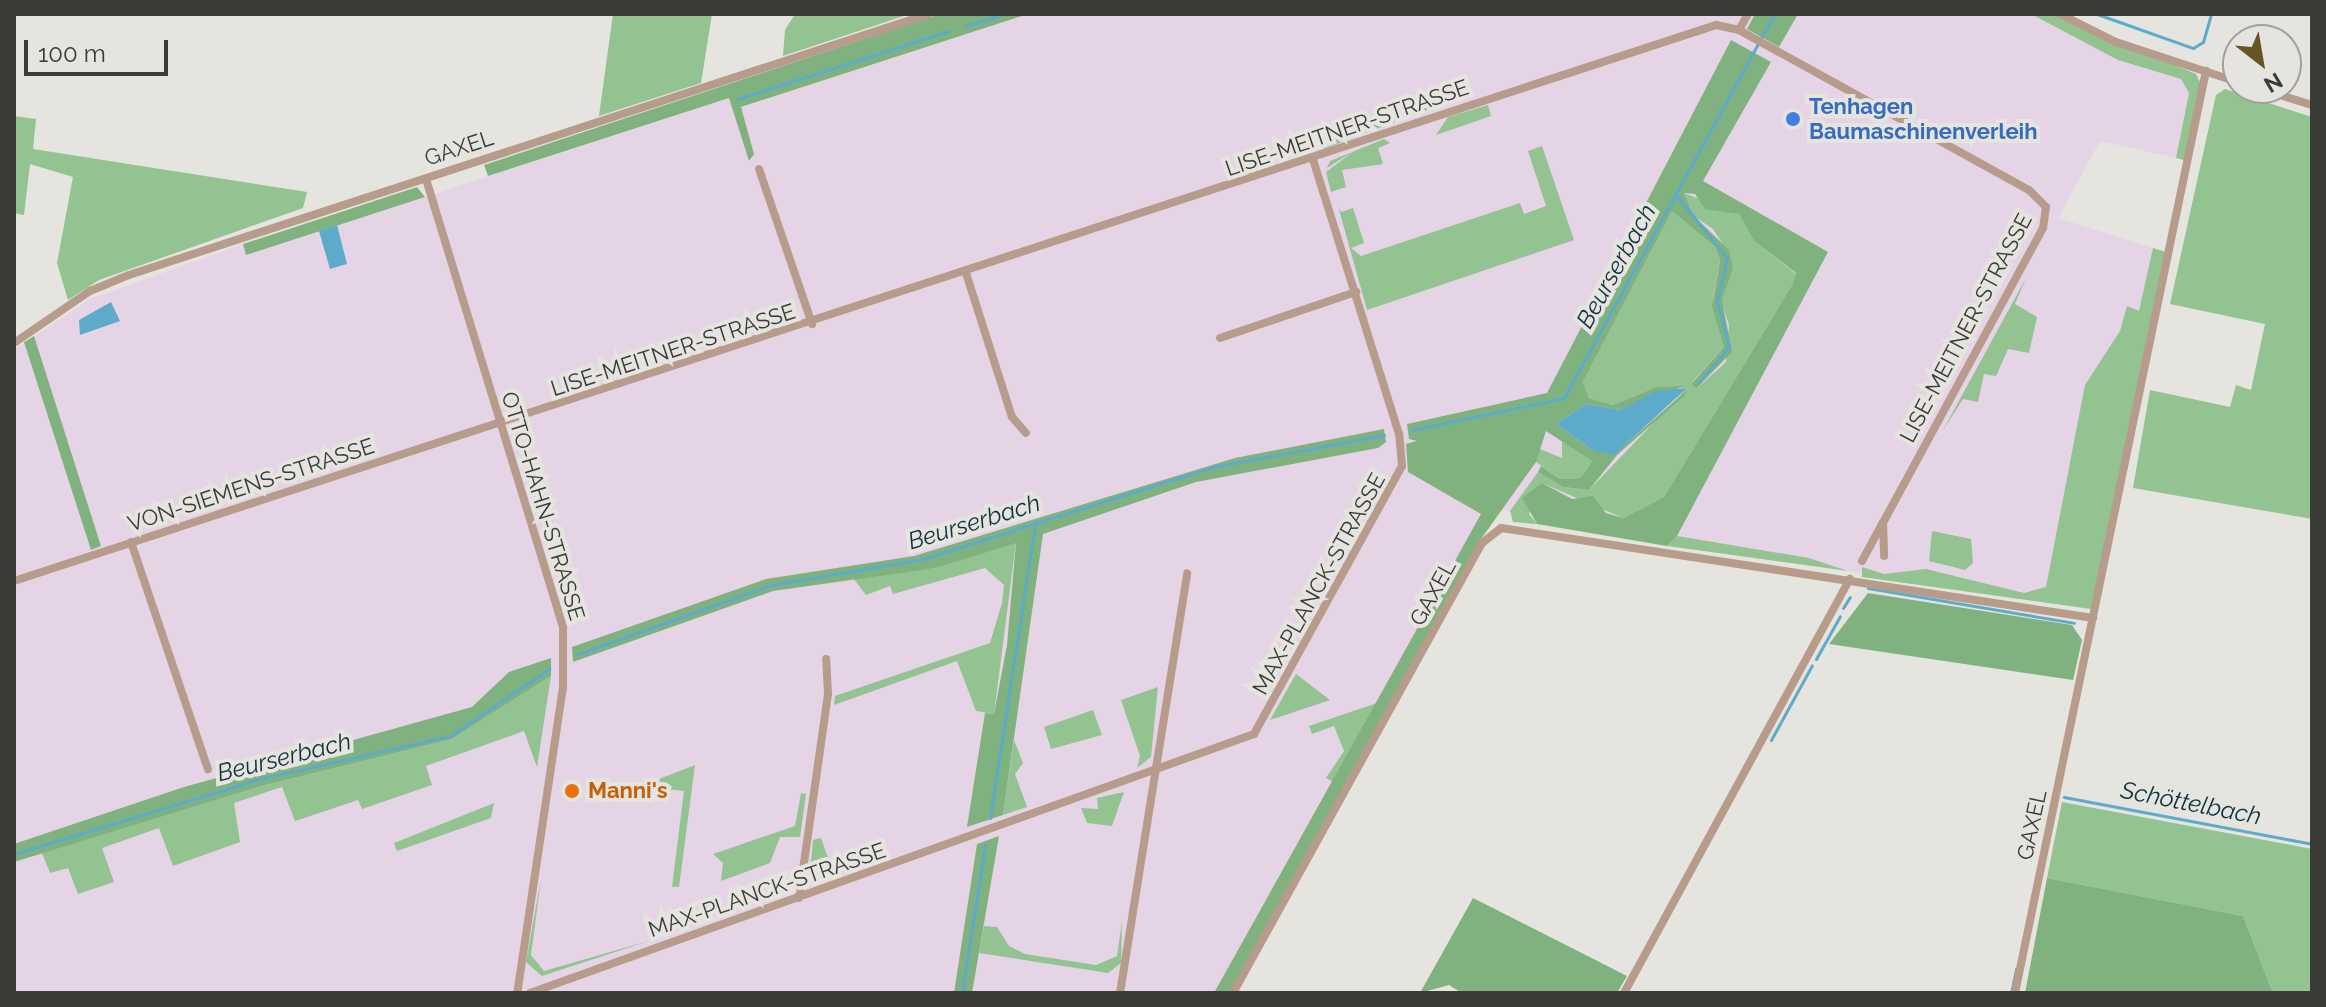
<!DOCTYPE html>
<html>
<head>
<meta charset="utf-8">
<style>
  body { margin:0 }
  #map { position:relative; width:2326px; height:1007px; overflow:hidden; background:#e5e4de; font-family:Raleway,sans-serif }
  div>[style] { position:absolute }
  [style*='--x'] { left:calc(var(--x)*1px); top:calc(var(--y)*1px); width:calc(var(--w)*1px); rotate:calc(var(--a)*1deg) }
  .industrial>* { inset:0; background:#e5d4e6 }
  .green>* { inset:0; background:#92c391 }
  .forest>* { inset:0; background:#80b27f }
  .water>* { inset:0; background:#5dabcb }
  .stream>* { height:3px; margin:-1.5px; padding:0 1.5px; transform-origin:1.5px; border-radius:1.5px; background:#5dabcb }
  .street>* { height:8px; margin:-4px; padding:0 4px; transform-origin:4px; border-radius:4px; background:#b79b8b }
  .dots>* { width:22px; height:22px; translate:-50% -50%; box-sizing:border-box; border:4px solid #e5e4de; border-radius:50% }
  span { translate:-50% -50%; white-space:nowrap; text-align:center; line-height:1.15; -webkit-text-stroke:8px #e5e4de; paint-order:stroke }
  .shop-label { font-size:22px; color:#366cbe; font-weight:700 }
  .left { translate:0 -50%; text-align:left }
  .street-label { font-size:22px; color:#3b3b38 }
  .food-label { font-size:22px; color:#c56008; font-weight:700 }
  .water-label { font-size:24px; color:#0e3341; font-style:italic }
  .frame { position:absolute; inset:0; border:16px solid #3b3b38; pointer-events:none }
  .north { position:absolute; left:2222px; top:24px; width:80px; height:80px; box-sizing:border-box; background:#e5e4de; border:2px solid #a1a09c; border-radius:50%; rotate:149deg; font-size:22px; font-weight:700; line-height:32px; text-align:center; color:#3b3b38 }
  .north::after { content:''; display:block; margin:auto; width:28px; height:36px; background:#675624; clip-path:polygon(50% 0,100% 100%,50% 72%,0 100%) }
  .scale { position:absolute; left:24px; top:40px; width:144px; height:36px; box-sizing:border-box; border:4px solid #3b3b38; border-top:0; padding-left:10px; font-size:24px; line-height:28px; white-space:nowrap; color:#3b3b38; -webkit-text-stroke:6px #e5e4de; paint-order:stroke }
</style>
</head>
<body>
<div id="map">
  <div class="industrial">
    <div style="clip-path:polygon(1028px 14px,2031px 14px,2118px 60px,2181px 79px,2189px 92px,2176px 158px,2100px 141px,2058px 218px,2153px 248px,2080px 597px,2073px 602px,1848px 571px,1677px 536px,1665px 543px,1519px 509px,1482px 513px,1214px 993px,14px 993px,14px 350px,90px 299px,243px 244px,247px 255px,729px 98px,734px 110px)"></div>
  </div>
  <div class="green">
    <div style="clip-path:polygon(613px 14px,712px 14px,701px 83px,599px 116px)"></div>
    <div style="clip-path:polygon(795px 14px,910px 14px,783px 56px,785px 30px)"></div>
    <div style="clip-path:polygon(2031px 14px,2053px 14px,2196px 74px,2201px 84px,2188px 161px,2176px 158px,2189px 93px,2181px 79px,2118px 60px)"></div>
    <div style="clip-path:polygon(2225px 89px,2312px 117px,2312px 519px,2133px 488px,2150px 390px,2230px 407px,2236px 385px,2251px 390px,2265px 324px,2170px 304px,2216px 95px)"></div>
    <div style="clip-path:polygon(1452px 92px,1455px 99px,1324px 149px,1321px 134px)"></div>
    <div style="clip-path:polygon(1488px 105px,1491px 116px,1436px 135px,1448px 117px)"></div>
    <div style="clip-path:polygon(14px 116px,36px 119px,33px 149px,307px 192px,303px 208px,99px 280px,68px 300px,57px 263px,73px 177px,30px 164px,24px 215px,14px 213px)"></div>
    <div style="clip-path:polygon(1384px 139px,1390px 143px,1378px 148px,1383px 164px,1342px 170px,1346px 187px,1331px 192px,1326px 172px,1354px 151px,1327px 168px,1330px 161px)"></div>
    <div style="clip-path:polygon(1542px 146px,1574px 240px,1367px 310px,1338px 206px,1341px 212px,1353px 208px,1364px 243px,1351px 248px,1361px 256px,1520px 203px,1524px 214px,1546px 206px,1528px 151px)"></div>
    <div style="clip-path:polygon(1684px 193px,1739px 214px,1754px 241px,1796px 274px,1792px 285px,1664px 497px,1623px 518px,1542px 483px,1529px 514px,1537px 524px,1513px 522px,1510px 511px,1538px 472px,1563px 487px,1589px 490px,1687px 388px,1656px 387px,1613px 405px,1589px 398px,1583px 382px,1672px 211px,1715px 247px,1720px 260px,1713px 297px,1724px 347px,1692px 382px,1696px 389px,1726px 362px,1729px 325px,1721px 299px,1731px 257px,1713px 229px,1694px 216px)"></div>
    <div style="clip-path:polygon(2153px 248px,2169px 253px,2091px 609px,1862px 577px,1862px 567px,1884px 574px,1926px 569px,2024px 593px,2046px 587px,2085px 385px,2120px 331px,2127px 306px,2139px 311px)"></div>
    <div style="clip-path:polygon(2026px 278px,2015px 304px,2037px 317px,2029px 353px,2008px 349px,1996px 376px,1984px 374px,1978px 402px,1963px 399px,1942px 432px)"></div>
    <div style="clip-path:polygon(1562px 441px,1592px 461px,1582px 478px,1560px 479px,1536px 462px,1535px 447px,1562px 458px)"></div>
    <div style="clip-path:polygon(1932px 531px,1971px 539px,1973px 563px,1965px 570px,1929px 561px)"></div>
    <div style="clip-path:polygon(1677px 536px,1809px 558px,1848px 571px,1667px 546px)"></div>
    <div style="clip-path:polygon(1016px 542px,994px 714px,976px 711px,957px 661px,834px 705px,835px 696px,990px 643px,1002px 603px,1004px 585px,985px 568px,893px 594px,890px 586px,866px 595px,853px 578px,936px 568px)"></div>
    <div style="clip-path:polygon(1296px 674px,1330px 700px,1270px 720px)"></div>
    <div style="clip-path:polygon(551px 676px,537px 767px,524px 731px,426px 766px,432px 785px,362px 809px,358px 800px,295px 821px,282px 787px,234px 803px,240px 842px,173px 866px,159px 828px,102px 848px,114px 882px,78px 894px,68px 868px,50px 873px,42px 853px,262px 786px,452px 739px)"></div>
    <div style="clip-path:polygon(1158px 687px,1151px 757px,1137px 768px,1140px 756px,1121px 700px)"></div>
    <div style="clip-path:polygon(1377px 703px,1333px 782px,1326px 778px,1344px 751px,1334px 726px,1312px 734px,1309px 726px)"></div>
    <div style="clip-path:polygon(1093px 710px,1102px 735px,1051px 749px,1044px 727px)"></div>
    <div style="clip-path:polygon(1014px 740px,1023px 763px,1015px 774px,1027px 807px,1003px 815px)"></div>
    <div style="clip-path:polygon(695px 765px,679px 887px,672px 887px,684px 791px,641px 786px)"></div>
    <div style="clip-path:polygon(1124px 792px,1112px 826px,1087px 823px,1081px 808px,1098px 809px,1097px 798px)"></div>
    <div style="clip-path:polygon(801px 793px,806px 794px,800px 837px,780px 837px,770px 863px,721px 881px,723px 863px,713px 854px,795px 826px)"></div>
    <div style="clip-path:polygon(2062px 802px,2312px 849px,2312px 993px,2273px 993px,2243px 916px,2047px 878px)"></div>
    <div style="clip-path:polygon(494px 803px,491px 818px,397px 851px,394px 843px)"></div>
    <div style="clip-path:polygon(821px 838px,834px 875px,809px 884px,813px 840px)"></div>
    <div style="clip-path:polygon(541px 879px,531px 955px,544px 971px,652px 940px,542px 976px,526px 962px)"></div>
    <div style="clip-path:polygon(1122px 921px,1121px 963px,1108px 973px,979px 953px,984px 926px,997px 927px,1009px 946px,1025px 954px,1096px 965px,1117px 956px)"></div>
  </div>
  <div class="forest">
    <div style="clip-path:polygon(940px 14px,1028px 14px,741px 107px,754px 154px,749px 161px,729px 98px,488px 176px,484px 165px)"></div>
    <div style="clip-path:polygon(1755px 14px,1798px 14px,1779px 47px,1747px 29px)"></div>
    <div style="clip-path:polygon(1731px 40px,1771px 62px,1703px 181px,1828px 252px,1677px 536px,1667px 546px,1537px 524px,1522px 498px,1542px 483px,1572px 499px,1593px 496px,1606px 513px,1623px 518px,1664px 497px,1792px 285px,1796px 273px,1754px 241px,1739px 214px,1705px 209px,1695px 194px,1684px 193px,1694px 216px,1729px 250px,1733px 268px,1722px 299px,1732px 352px,1696px 389px,1692px 383px,1724px 347px,1712px 306px,1720px 260px,1715px 247px,1672px 211px,1583px 382px,1589px 398px,1613px 405px,1656px 387px,1685px 386px,1620px 410px,1586px 404px,1556px 424px,1594px 451px,1619px 450px,1687px 390px,1684px 396px,1617px 455px,1589px 490px,1563px 487px,1538px 472px,1541px 466px,1560px 479px,1581px 478px,1592px 461px,1546px 431px,1536px 462px,1481px 539px,1230px 993px,1214px 993px,1481px 514px,1408px 472px,1406px 444px,1417px 441px,1409px 439px,1407px 424px,1547px 393px)"></div>
    <div style="clip-path:polygon(417px 187px,425px 197px,246px 255px,243px 244px)"></div>
    <div style="clip-path:polygon(34px 336px,101px 546px,91px 550px,24px 342px)"></div>
    <div style="clip-path:polygon(1384px 429px,1386px 442px,1378px 448px,1196px 482px,1043px 534px,1003px 815px,967px 827px,985px 713px,994px 714px,1007px 645px,1016px 543px,936px 568px,773px 591px,573px 662px,572px 647px,766px 579px,914px 556px,1235px 458px)"></div>
    <div style="clip-path:polygon(1868px 593px,2072px 625px,2082px 640px,2073px 680px,1829px 644px)"></div>
    <div style="clip-path:polygon(551px 658px,551px 676px,452px 739px,262px 786px,14px 862px,14px 844px,184px 787px,472px 707px,509px 672px)"></div>
    <div style="clip-path:polygon(999px 836px,972px 993px,954px 993px,977px 844px)"></div>
    <div style="clip-path:polygon(2047px 878px,2243px 916px,2273px 993px,2025px 993px)"></div>
    <div style="clip-path:polygon(1473px 898px,1627px 976px,1617px 993px,1462px 993px,1449px 985px,1420px 993px)"></div>
  </div>
  <div class="water">
    <div style="clip-path:polygon(337px 225px,347px 264px,330px 269px,319px 231px)"></div>
    <div style="clip-path:polygon(111px 302px,120px 321px,80px 335px,79px 320px)"></div>
    <div style="clip-path:polygon(1687px 388px,1615px 454px,1594px 451px,1556px 424px,1586px 404px,1620px 410px,1656px 391px)"></div>
  </div>
  <div class="stream">
    <div style="--x:2097;--y:14;--w:102;--a:19.5"></div>
    <div style="--x:2193;--y:48;--w:12;--a:-31"></div>
    <div style="--x:2203;--y:42;--w:29;--a:-74"></div>
    <div style="--x:965;--y:26;--w:41;--a:-17.1"></div>
    <div style="--x:738;--y:99;--w:222;--a:-17.9"></div>
    <div style="--x:1677;--y:196;--w:80;--a:51.1"></div>
    <div style="--x:1727;--y:258;--w:44;--a:103.1"></div>
    <div style="--x:1717;--y:301;--w:48;--a:75.4"></div>
    <div style="--x:1729;--y:347;--w:48;--a:130.7"></div>
    <div style="--x:1412;--y:430;--w:155;--a:-11.9"></div>
    <div style="--x:1564;--y:398;--w:438;--a:-61.3"></div>
    <div style="--x:1868;--y:588;--w:209;--a:9.6"></div>
    <div style="--x:1843;--y:608;--w:13;--a:-58"></div>
    <div style="--x:578;--y:654;--w:205;--a:-19.7"></div>
    <div style="--x:771;--y:585;--w:154;--a:-9.7"></div>
    <div style="--x:923;--y:559;--w:304;--a:-17.6"></div>
    <div style="--x:1213;--y:467;--w:174;--a:-10.6"></div>
    <div style="--x:1816;--y:659;--w:49;--a:-60.8"></div>
    <div style="--x:1771;--y:740;--w:85;--a:-61.3"></div>
    <div style="--x:2064;--y:797;--w:252;--a:10.7"></div>
    <div style="--x:990;--y:818;--w:296;--a:-81.3"></div>
    <div style="--x:14;--y:854;--w:256;--a:-17"></div>
    <div style="--x:259;--y:779;--w:196;--a:-12.7"></div>
    <div style="--x:450;--y:736;--w:120;--a:-34.1"></div>
    <div style="--x:962;--y:993;--w:150;--a:-81.2"></div>
    <div style="--x:2011;--y:993;--w:25;--a:-78"></div>
  </div>
  <div class="street">
    <div style="--x:2060;--y:14;--w:63;--a:26.6"></div>
    <div style="--x:2116;--y:42;--w:128;--a:18.2"></div>
    <div style="--x:1739;--y:30;--w:18;--a:-61"></div>
    <div style="--x:2257;--y:88;--w:58;--a:17.2"></div>
    <div style="--x:759;--y:169;--w:164;--a:71.1"></div>
    <div style="--x:426;--y:179;--w:469;--a:73"></div>
    <div style="--x:563;--y:628;--w:59;--a:90"></div>
    <div style="--x:563;--y:687;--w:309;--a:98.5"></div>
    <div style="--x:966;--y:273;--w:151;--a:72.3"></div>
    <div style="--x:1012;--y:417;--w:21;--a:49"></div>
    <div style="--x:1220;--y:338;--w:144;--a:-18.7"></div>
    <div style="--x:14;--y:343;--w:92;--a:-34.4"></div>
    <div style="--x:90;--y:291;--w:42;--a:-22.3"></div>
    <div style="--x:129;--y:275;--w:841;--a:-18.07"></div>
    <div style="--x:131;--y:542;--w:240;--a:71.3"></div>
    <div style="--x:1862;--y:561;--w:42;--a:-61.6"></div>
    <div style="--x:14;--y:581;--w:1791;--a:-18.09"></div>
    <div style="--x:1716;--y:25;--w:24;--a:12"></div>
    <div style="--x:1739;--y:30;--w:331;--a:28.9"></div>
    <div style="--x:2029;--y:190;--w:24;--a:45"></div>
    <div style="--x:2046;--y:207;--w:21;--a:98"></div>
    <div style="--x:2043;--y:228;--w:336;--a:118.5"></div>
    <div style="--x:1883;--y:523;--w:33;--a:88"></div>
    <div style="--x:799;--y:898;--w:206;--a:-81.9"></div>
    <div style="--x:828;--y:694;--w:35;--a:-93"></div>
    <div style="--x:530;--y:993;--w:769;--a:-19.68"></div>
    <div style="--x:1254;--y:734;--w:306;--a:-61.1"></div>
    <div style="--x:1402;--y:466;--w:32;--a:-95"></div>
    <div style="--x:1399;--y:434;--w:288;--a:-107.4"></div>
    <div style="--x:1120;--y:993;--w:425;--a:-80.9"></div>
    <div style="--x:1233;--y:993;--w:514;--a:-61.04"></div>
    <div style="--x:1482;--y:543;--w:24;--a:-38"></div>
    <div style="--x:1501;--y:528;--w:599;--a:8.64"></div>
    <div style="--x:1624;--y:993;--w:472;--a:-61.4"></div>
    <div style="--x:2015;--y:993;--w:942;--a:-78.3"></div>
  </div>
  <div class="dots">
    <div style="left:1793px;top:119px;background:#3f7fe0"></div>
    <div style="left:572px;top:791px;background:#e8710a"></div>
  </div>
  <div class="shop-label">
    <span class="left" style="left:1809px;top:119px">Tenhagen<br>Baumaschinenverleih</span>
  </div>
  <div class="street-label">
    <span style="left:1347px;top:128px;rotate:-19deg">LISE-MEITNER-STRASSE</span>
    <span style="left:459px;top:148px;rotate:-18deg">GAXEL</span>
    <span style="left:1966px;top:328px;rotate:-62deg">LISE-MEITNER-STRASSE</span>
    <span style="left:673px;top:350px;rotate:-18deg">LISE-MEITNER-STRASSE</span>
    <span style="left:251px;top:485px;rotate:-18deg">VON-SIEMENS-STRASSE</span>
    <span style="left:543px;top:506px;rotate:73deg">OTTO-HAHN-STRASSE</span>
    <span style="left:1319px;top:584px;rotate:-61deg">MAX-PLANCK-STRASSE</span>
    <span style="left:1433px;top:593px;rotate:-61deg">GAXEL</span>
    <span style="left:2032px;top:825px;rotate:-78deg">GAXEL</span>
    <span style="left:767px;top:890px;rotate:-19deg">MAX-PLANCK-STRASSE</span>
  </div>
  <div class="food-label">
    <span class="left" style="left:588px;top:791px">Manni's</span>
  </div>
  <div class="water-label">
    <span style="left:1616px;top:266px;rotate:-61deg">Beurserbach</span>
    <span style="left:974px;top:522px;rotate:-17deg">Beurserbach</span>
    <span style="left:284px;top:757px;rotate:-14deg">Beurserbach</span>
    <span style="left:2191px;top:803px;rotate:11deg">Schöttelbach</span>
  </div>
  <div class="frame"></div>
  <div class="north">N</div>
  <div class="scale">100 m</div>
</div>
</body>
</html>
